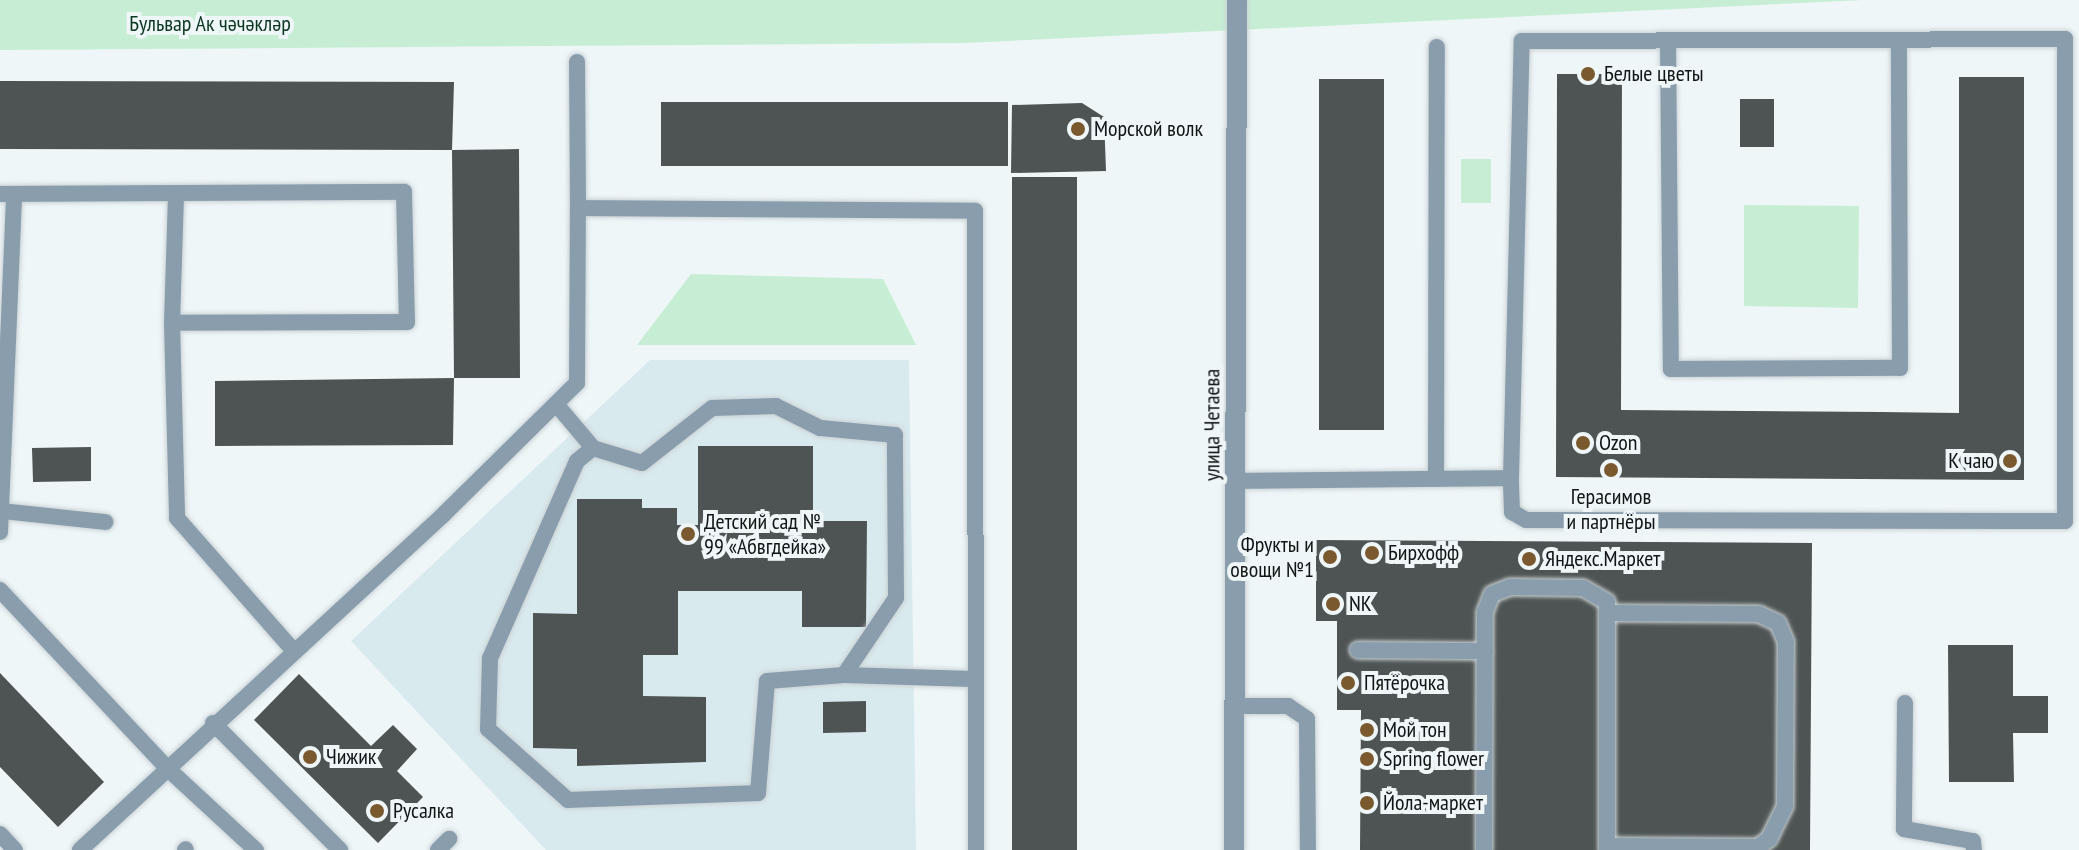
<!DOCTYPE html>
<html>
<head>
<meta charset="utf-8">
<style>
  body { margin:0 }
  #map { position:relative; width:2079px; height:850px; overflow:hidden; background:#eef6f8; font-family:"PT Sans Narrow",sans-serif }
  div>[style] { position:absolute }
  [style*='--x'] { left:calc(var(--x)*1px); top:calc(var(--y)*1px); width:calc(var(--w)*1px); rotate:calc(var(--a)*1deg) }
  .built>* { inset:0; background:#d9eaee }
  .green>* { inset:0; background:#c7eed5 }
  .building>* { inset:0; background:#4d5453 }
  .roads { filter:drop-shadow(0 0 2px #cbd2d4) drop-shadow(0 0 2px #cbd2d4) }
  .lane>* { height:16px; margin:-8px; padding:0 8px; transform-origin:8px; border-radius:8px; background:#899dad }
  .street>* { height:20px; margin:-10px; padding:0 10px; transform-origin:10px; border-radius:10px; background:#899dad }
  .dots>* { width:22px; height:22px; translate:-50% -50%; box-sizing:border-box; border:4px solid #eef6f8; border-radius:50% }
  span { translate:-50% -50%; white-space:nowrap; text-align:center; line-height:1.15; -webkit-text-stroke:8px #eef6f8; paint-order:stroke }
  .park-label { font-size:22px; color:#0b3620 }
  .poi-label { font-size:22px; color:#111415 }
  .left { translate:0 -50%; text-align:left }
  .right { translate:-100% -50%; text-align:right }
  .street-label { font-size:22px; color:#111415 }
</style>
</head>
<body>
<div id="map">
  <div class="built">
    <div style="clip-path:polygon(650px 360px,909px 360px,916px 850px,546px 850px,351px 641px)"></div>
  </div>
  <div class="green">
    <div style="clip-path:polygon(0 0,1864px 0,964px 43px,0 50px)"></div>
    <div style="clip-path:polygon(1461px 159px,1491px 159px,1491px 203px,1461px 203px)"></div>
    <div style="clip-path:polygon(1744px 205px,1859px 206px,1858px 308px,1744px 306px)"></div>
    <div style="clip-path:polygon(691px 274px,883px 279px,916px 345px,637px 345px)"></div>
  </div>
  <div class="building">
    <div style="clip-path:polygon(1557px 74px,1622px 74px,1621px 410px,1880px 412px,1959px 413px,1959px 77px,2024px 77px,2024px 480px,1556px 477px)"></div>
    <div style="clip-path:polygon(1319px 79px,1384px 79px,1384px 430px,1319px 430px)"></div>
    <div style="clip-path:polygon(0 81px,454px 82px,452px 150px,0 149px)"></div>
    <div style="clip-path:polygon(1740px 99px,1774px 99px,1774px 147px,1740px 147px)"></div>
    <div style="clip-path:polygon(661px 102px,1008px 102px,1008px 166px,661px 166px)"></div>
    <div style="clip-path:polygon(1082px 103px,1104px 117px,1106px 171px,1011px 173px,1012px 105px)"></div>
    <div style="clip-path:polygon(519px 149px,520px 378px,454px 378px,453px 445px,215px 446px,215px 381px,454px 378px,452px 150px)"></div>
    <div style="clip-path:polygon(1012px 177px,1077px 177px,1077px 850px,1012px 850px)"></div>
    <div style="clip-path:polygon(698px 446px,813px 446px,813px 521px,867px 521px,866px 627px,802px 627px,802px 591px,678px 591px,678px 655px,643px 655px,643px 696px,706px 697px,706px 762px,577px 766px,577px 749px,533px 748px,533px 613px,577px 614px,577px 499px,642px 499px,642px 508px,677px 508px,677px 525px,698px 525px)"></div>
    <div style="clip-path:polygon(91px 447px,91px 481px,33px 482px,32px 448px)"></div>
    <div style="clip-path:polygon(1316px 540px,1812px 543px,1810px 850px,1360px 850px,1361px 710px,1337px 710px,1337px 621px,1316px 621px)"></div>
    <div style="clip-path:polygon(1948px 645px,2013px 645px,2013px 696px,2048px 696px,2048px 733px,2013px 733px,2014px 782px,1949px 782px)"></div>
    <div style="clip-path:polygon(0 673px,104px 782px,58px 827px,0 767px)"></div>
    <div style="clip-path:polygon(299px 674px,371px 746px,393px 725px,417px 749px,397px 771px,423px 797px,378px 843px,254px 720px)"></div>
    <div style="clip-path:polygon(866px 701px,866px 732px,823px 733px,823px 702px)"></div>
  </div>
  <div class="roads">
    <div class="lane">
      <div style="--x:1668;--y:41;--w:328;--a:89.5"></div>
      <div style="--x:1671;--y:369;--w:229;--a:-0.3"></div>
      <div style="--x:1900;--y:368;--w:328;--a:-90.2"></div>
      <div style="--x:577;--y:62;--w:146;--a:89.6"></div>
      <div style="--x:578;--y:208;--w:397;--a:0.4"></div>
      <div style="--x:975;--y:211;--w:639;--a:89.91"></div>
      <div style="--x:0;--y:194;--w:404;--a:-0.3"></div>
      <div style="--x:404;--y:192;--w:130;--a:88.7"></div>
      <div style="--x:407;--y:322;--w:235;--a:179.8"></div>
      <div style="--x:172;--y:323;--w:127;--a:-88.2"></div>
      <div style="--x:172;--y:323;--w:195;--a:88.5"></div>
      <div style="--x:177;--y:518;--w:177;--a:48.7"></div>
      <div style="--x:556;--y:404;--w:57;--a:49.9"></div>
      <div style="--x:1436;--y:479;--w:432;--a:-89.9"></div>
      <div style="--x:1236;--y:481;--w:275;--a:-0.6"></div>
      <div style="--x:1511;--y:478;--w:437;--a:-88.6"></div>
      <div style="--x:1522;--y:41;--w:543;--a:-0.21"></div>
      <div style="--x:2065;--y:39;--w:482;--a:90"></div>
      <div style="--x:2065;--y:521;--w:539;--a:-179.89"></div>
      <div style="--x:1526;--y:520;--w:16;--a:-150"></div>
      <div style="--x:1512;--y:512;--w:34;--a:-92"></div>
      <div style="--x:2;--y:511;--w:104;--a:6.1"></div>
      <div style="--x:0;--y:532;--w:338;--a:-87.6"></div>
      <div style="--x:0;--y:590;--w:244;--a:46.8"></div>
      <div style="--x:167;--y:768;--w:121;--a:42.7"></div>
      <div style="--x:1358;--y:650;--w:127;--a:0.5"></div>
      <div style="--x:844;--y:675;--w:93;--a:-56"></div>
      <div style="--x:896;--y:598;--w:163;--a:-90.4"></div>
      <div style="--x:895;--y:435;--w:75;--a:-174.7"></div>
      <div style="--x:820;--y:428;--w:49;--a:-153.4"></div>
      <div style="--x:776;--y:406;--w:64;--a:178.2"></div>
      <div style="--x:712;--y:408;--w:89;--a:141.8"></div>
      <div style="--x:642;--y:463;--w:51;--a:-163"></div>
      <div style="--x:593;--y:448;--w:21;--a:141"></div>
      <div style="--x:577;--y:461;--w:215;--a:113.8"></div>
      <div style="--x:490;--y:658;--w:71;--a:91.6"></div>
      <div style="--x:488;--y:729;--w:107;--a:41.6"></div>
      <div style="--x:568;--y:800;--w:190;--a:-2.1"></div>
      <div style="--x:758;--y:793;--w:112;--a:-85.4"></div>
      <div style="--x:767;--y:681;--w:77;--a:-4.5"></div>
      <div style="--x:844;--y:675;--w:128;--a:1.8"></div>
      <div style="--x:1905;--y:703;--w:126;--a:90.5"></div>
      <div style="--x:1904;--y:829;--w:70;--a:9.9"></div>
      <div style="--x:1973;--y:841;--w:9;--a:84"></div>
      <div style="--x:1235;--y:706;--w:53;--a:0"></div>
      <div style="--x:1288;--y:706;--w:23;--a:34"></div>
      <div style="--x:1307;--y:719;--w:131;--a:89.6"></div>
      <div style="--x:213;--y:723;--w:180;--a:45"></div>
      <div style="--x:0;--y:834;--w:22;--a:47"></div>
      <div style="--x:1609;--y:846;--w:149;--a:0.4"></div>
      <div style="--x:1758;--y:847;--w:14;--a:-36"></div>
      <div style="--x:1769;--y:839;--w:37;--a:-64"></div>
      <div style="--x:1785;--y:806;--w:164;--a:-89.7"></div>
      <div style="--x:1786;--y:642;--w:21;--a:-113"></div>
      <div style="--x:1778;--y:623;--w:21;--a:-155"></div>
      <div style="--x:1759;--y:614;--w:149;--a:-179.6"></div>
      <div style="--x:80;--y:850;--w:495;--a:-42.7"></div>
      <div style="--x:444;--y:514;--w:187;--a:-44.6"></div>
      <div style="--x:577;--y:383;--w:175;--a:-89.7"></div>
      <div style="--x:185;--y:850;--w:1;--a:-45"></div>
      <div style="--x:438;--y:850;--w:16;--a:-45"></div>
      <div style="--x:1484;--y:850;--w:238;--a:-89.8"></div>
      <div style="--x:1485;--y:612;--w:19;--a:-69"></div>
      <div style="--x:1492;--y:594;--w:19;--a:-21"></div>
      <div style="--x:1510;--y:587;--w:73;--a:0.8"></div>
      <div style="--x:1583;--y:588;--w:28;--a:30"></div>
      <div style="--x:1607;--y:602;--w:248;--a:90"></div>
    </div>
    <div class="street">
      <div style="--x:1234;--y:850;--w:850;--a:-89.8"></div>
    </div>
  </div>
  <div class="dots">
    <div style="left:1588px;top:74px;background:#7a592f"></div>
    <div style="left:1078px;top:129px;background:#7a592f"></div>
    <div style="left:1583px;top:443px;background:#7a592f"></div>
    <div style="left:2010px;top:461px;background:#7a592f"></div>
    <div style="left:1611px;top:470px;background:#7a592f"></div>
    <div style="left:688px;top:534px;background:#7a592f"></div>
    <div style="left:1372px;top:553px;background:#7a592f"></div>
    <div style="left:1330px;top:557px;background:#7a592f"></div>
    <div style="left:1529px;top:559px;background:#7a592f"></div>
    <div style="left:1333px;top:604px;background:#7a592f"></div>
    <div style="left:1348px;top:683px;background:#7a592f"></div>
    <div style="left:1367px;top:730px;background:#7a592f"></div>
    <div style="left:310px;top:757px;background:#7a592f"></div>
    <div style="left:1367px;top:759px;background:#7a592f"></div>
    <div style="left:1367px;top:803px;background:#7a592f"></div>
    <div style="left:377px;top:811px;background:#7a592f"></div>
  </div>
  <div class="park-label">
    <span style="left:210px;top:24px">Бульвар Ак чәчәкләр</span>
  </div>
  <div class="poi-label">
    <span class="left" style="left:1604px;top:74px">Белые цветы</span>
    <span class="left" style="left:1094px;top:129px">Морской волк</span>
    <span class="left" style="left:1599px;top:443px">Ozon</span>
    <span class="right" style="left:1994px;top:461px">К чаю</span>
    <span style="left:1611px;top:509px">Герасимов<br>и партнёры</span>
    <span class="left" style="left:704px;top:534px">Детский сад №<br>99 «Абвгдейка»</span>
    <span class="right" style="left:1314px;top:557px">Фрукты и<br>овощи №1</span>
    <span class="left" style="left:1388px;top:553px">Бирхофф</span>
    <span class="left" style="left:1545px;top:559px">Яндекс.Маркет</span>
    <span class="left" style="left:1349px;top:604px">NK</span>
    <span class="left" style="left:1364px;top:683px">Пятёрочка</span>
    <span class="left" style="left:1383px;top:730px">Мой тон</span>
    <span class="left" style="left:326px;top:757px">Чижик</span>
    <span class="left" style="left:1383px;top:759px">Spring flower</span>
    <span class="left" style="left:1383px;top:803px">Йола-маркет</span>
    <span class="left" style="left:393px;top:811px">Русалка</span>
  </div>
  <div class="street-label">
    <span style="left:1212px;top:425px;rotate:-90deg">улица Четаева</span>
  </div>
</div>
</body>
</html>
